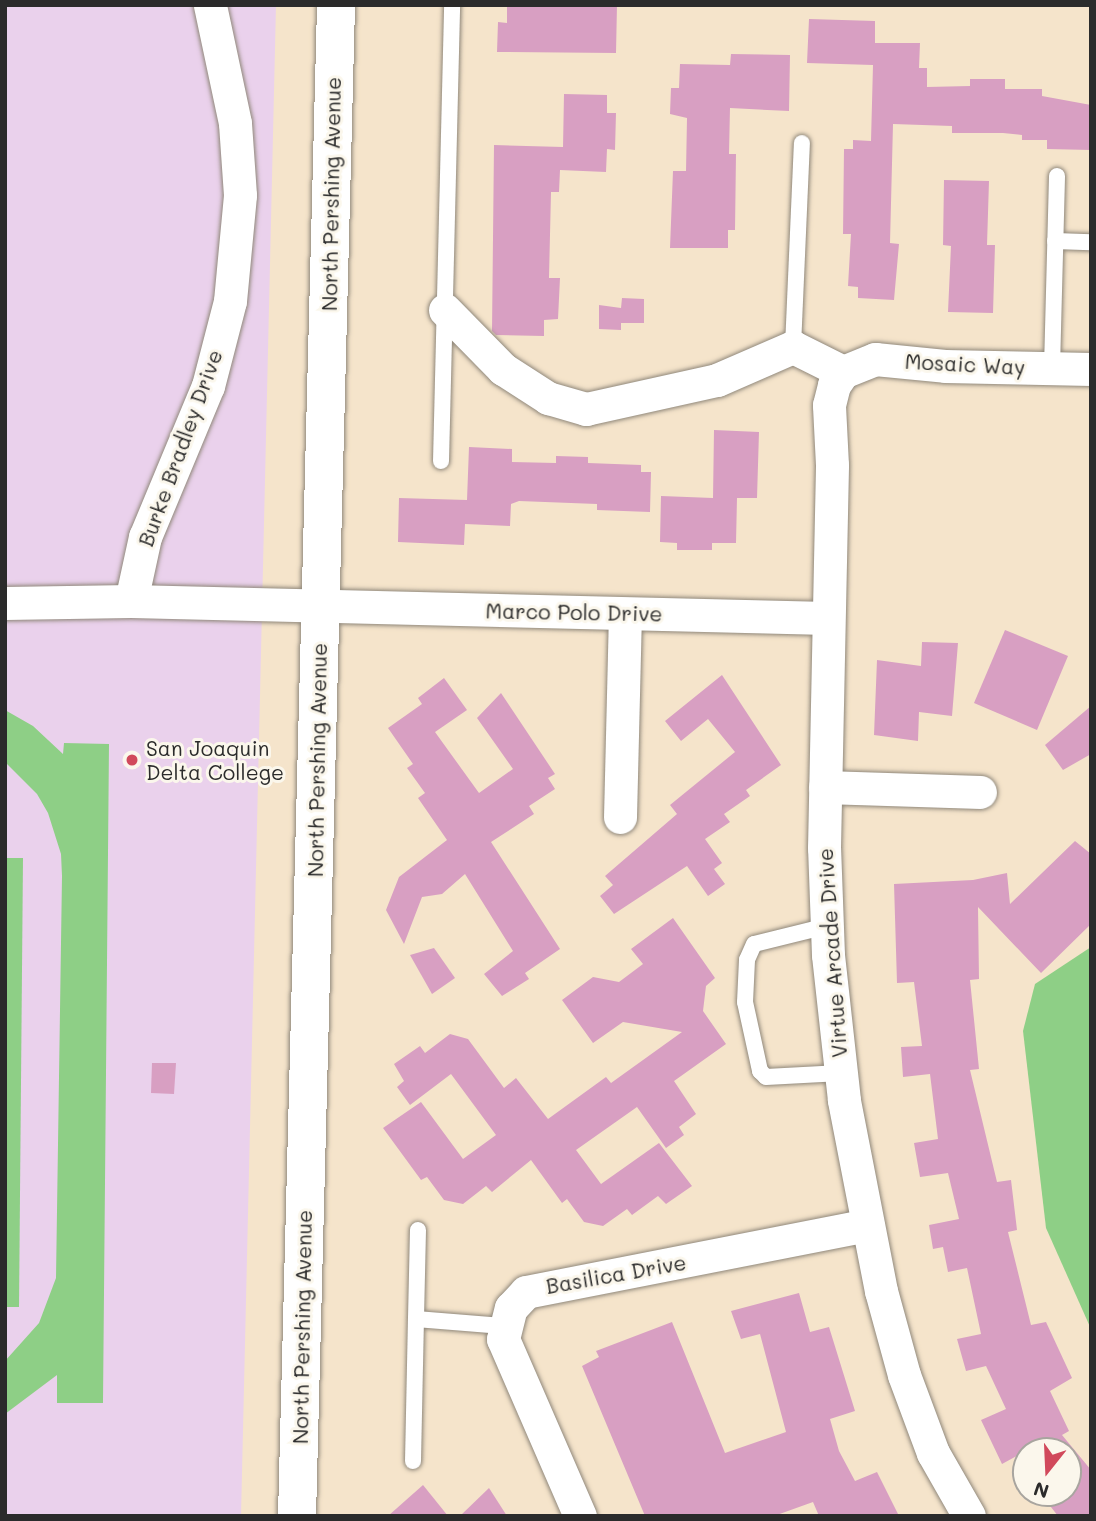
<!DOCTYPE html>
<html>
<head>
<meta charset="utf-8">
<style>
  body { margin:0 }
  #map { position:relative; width:1096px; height:1521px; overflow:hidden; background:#f5e4cb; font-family:Mali,sans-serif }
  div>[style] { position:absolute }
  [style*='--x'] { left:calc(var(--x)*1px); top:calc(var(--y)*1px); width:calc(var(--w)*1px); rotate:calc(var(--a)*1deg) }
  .built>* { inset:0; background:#ead1ec }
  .green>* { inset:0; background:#8ecf86 }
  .building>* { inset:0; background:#d89fc2 }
  .roads { filter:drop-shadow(0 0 2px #90887b) drop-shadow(0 0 2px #90887b) }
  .service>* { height:16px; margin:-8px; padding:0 8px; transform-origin:8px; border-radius:8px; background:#fff }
  .minor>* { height:33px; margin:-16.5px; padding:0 16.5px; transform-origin:16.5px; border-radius:16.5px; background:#fff }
  .secondary>* { height:38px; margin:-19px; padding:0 19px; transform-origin:19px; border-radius:19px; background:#fff }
  .dots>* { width:19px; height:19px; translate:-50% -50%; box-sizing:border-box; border:4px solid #fbf7ec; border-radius:50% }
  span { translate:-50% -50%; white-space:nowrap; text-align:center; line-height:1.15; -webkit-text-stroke:6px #fbf7ec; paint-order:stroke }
  .street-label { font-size:21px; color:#2b2b2b }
  .poi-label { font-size:21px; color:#2b2b2b }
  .left { translate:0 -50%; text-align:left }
  .frame { position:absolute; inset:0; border:7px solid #2b2b2b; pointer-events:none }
  .north { position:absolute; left:1012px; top:1437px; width:70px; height:70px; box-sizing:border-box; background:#fbf7ec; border:2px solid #a8a59f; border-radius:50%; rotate:198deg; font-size:19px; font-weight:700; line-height:28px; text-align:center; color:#2b2b2b }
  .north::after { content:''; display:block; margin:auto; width:24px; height:32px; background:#d1495b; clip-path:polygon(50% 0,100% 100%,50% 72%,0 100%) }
</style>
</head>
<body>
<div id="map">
  <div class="built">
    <div style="clip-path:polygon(5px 5px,276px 5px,241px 1516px,5px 1516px)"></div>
  </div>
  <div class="green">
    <div style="clip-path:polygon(5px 710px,33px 726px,63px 754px,64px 743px,109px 744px,103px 1403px,57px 1403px,57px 1375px,5px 1414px,5px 1361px,39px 1323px,56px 1278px,62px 876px,61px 854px,48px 813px,37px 794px,5px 762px)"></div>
    <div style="clip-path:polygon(5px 858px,23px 858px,19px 1307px,5px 1307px)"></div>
    <div style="clip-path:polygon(1091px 947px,1091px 1329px,1046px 1228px,1023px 1031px,1035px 984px)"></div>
  </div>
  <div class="building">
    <div style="clip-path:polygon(507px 5px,617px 5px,616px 53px,497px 52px,498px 22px,507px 23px)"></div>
    <div style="clip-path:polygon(809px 19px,875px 21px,875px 43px,920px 43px,919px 68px,927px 68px,927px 87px,970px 86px,970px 79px,1005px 79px,1005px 89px,1042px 89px,1042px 96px,1091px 105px,1091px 150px,1047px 149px,1047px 140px,1022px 140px,1022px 135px,1003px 133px,952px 133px,952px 126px,893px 124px,890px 243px,899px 244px,894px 300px,858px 298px,858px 287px,848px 286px,851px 234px,843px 234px,844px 149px,853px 149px,853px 140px,871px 141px,873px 65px,807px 63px)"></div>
    <div style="clip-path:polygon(731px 54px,790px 55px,789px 111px,730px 108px,729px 154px,736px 154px,735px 230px,728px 230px,728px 248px,670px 248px,673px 171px,686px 171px,687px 118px,670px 114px,671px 88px,679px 88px,680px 64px,730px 65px)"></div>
    <div style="clip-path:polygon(564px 94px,607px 95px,607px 113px,616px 113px,615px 150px,607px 149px,606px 172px,560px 170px,559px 192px,551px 192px,549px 278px,560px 278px,558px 319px,544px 320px,544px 336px,496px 335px,492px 331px,494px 145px,563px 147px)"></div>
    <div style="clip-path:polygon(944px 180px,989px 181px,987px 245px,995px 245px,993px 313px,948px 312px,951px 246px,943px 245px)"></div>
    <div style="clip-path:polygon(622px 298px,644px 299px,644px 323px,621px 323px,621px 330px,599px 329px,599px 305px,621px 308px)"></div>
    <div style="clip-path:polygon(714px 430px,759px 432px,757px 498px,737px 498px,736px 543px,712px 543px,712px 550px,677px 550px,677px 543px,660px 542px,661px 496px,713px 498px)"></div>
    <div style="clip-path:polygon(469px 447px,512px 449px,512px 462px,556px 463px,556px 456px,588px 457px,588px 463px,641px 465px,641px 472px,651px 472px,650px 512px,597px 510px,597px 504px,519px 501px,511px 504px,510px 526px,465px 524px,464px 545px,398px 542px,399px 498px,467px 500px)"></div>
    <div style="clip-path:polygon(1005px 630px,1068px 656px,1037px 730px,974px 703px)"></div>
    <div style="clip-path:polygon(922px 642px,958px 643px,952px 716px,919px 712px,918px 741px,874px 735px,877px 660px,921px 666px)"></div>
    <div style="clip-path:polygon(722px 675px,781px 765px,746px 790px,750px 796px,724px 814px,730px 822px,705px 839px,722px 863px,714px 869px,725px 884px,708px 896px,687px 866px,614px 914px,600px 896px,613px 885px,605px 876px,677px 814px,670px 805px,735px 752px,708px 719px,681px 741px,665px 721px)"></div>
    <div style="clip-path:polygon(444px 678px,467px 710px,435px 732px,479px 793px,513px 769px,477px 718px,501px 693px,555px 774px,548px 778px,555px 789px,529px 806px,534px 814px,491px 842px,560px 949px,525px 973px,529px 979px,502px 996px,484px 974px,513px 951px,465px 874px,442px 894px,422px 897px,404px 944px,386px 910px,399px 877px,447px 840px,418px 798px,425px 793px,407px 768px,413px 764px,388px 728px,422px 704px,418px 698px)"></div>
    <div style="clip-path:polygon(1091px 706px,1091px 754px,1063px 770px,1045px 745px)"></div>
    <div style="clip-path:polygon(1075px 841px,1091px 854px,1091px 924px,1041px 973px,978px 907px,979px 979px,970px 980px,979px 1069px,970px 1070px,997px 1182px,1011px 1180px,1017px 1230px,1008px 1232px,1031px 1325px,1046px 1322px,1072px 1378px,1050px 1391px,1069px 1431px,1062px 1435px,1091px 1470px,1091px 1516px,1058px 1516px,1040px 1493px,1068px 1493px,1068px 1451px,1026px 1451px,1002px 1464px,981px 1420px,1006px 1409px,986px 1366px,966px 1371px,957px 1339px,981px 1334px,967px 1268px,948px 1272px,943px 1247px,933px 1249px,929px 1225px,959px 1219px,948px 1173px,920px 1177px,914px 1143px,938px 1139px,930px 1074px,903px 1077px,901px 1047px,922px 1046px,914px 982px,897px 983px,894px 884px,973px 880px,1007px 873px,1010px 904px)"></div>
    <div style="clip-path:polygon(673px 918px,715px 978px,706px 986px,703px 1011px,726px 1044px,674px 1081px,696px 1114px,679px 1127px,684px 1135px,666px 1148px,637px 1107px,576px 1150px,601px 1184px,659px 1143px,692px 1186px,666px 1204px,658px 1196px,632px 1215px,627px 1209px,603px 1226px,584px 1222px,567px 1199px,562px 1203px,531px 1160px,492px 1192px,486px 1186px,463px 1204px,444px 1200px,427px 1177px,421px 1180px,383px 1128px,421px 1102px,463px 1159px,496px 1135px,451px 1074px,410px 1105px,397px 1087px,404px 1081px,394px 1064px,420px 1046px,425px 1053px,450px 1034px,468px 1039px,504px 1088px,516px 1078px,548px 1119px,606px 1077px,611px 1083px,682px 1032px,623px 1022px,593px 1043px,562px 1000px,593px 977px,619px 982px,643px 964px,631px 949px)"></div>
    <div style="clip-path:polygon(434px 948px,455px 978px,432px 994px,410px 955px)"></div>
    <div style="clip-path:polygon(152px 1063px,176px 1063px,174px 1094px,151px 1093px)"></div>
    <div style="clip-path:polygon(799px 1293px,810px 1332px,829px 1327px,855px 1411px,830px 1419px,839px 1451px,855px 1481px,877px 1472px,899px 1516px,819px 1516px,813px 1502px,774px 1516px,645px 1516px,582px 1366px,599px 1357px,596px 1351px,672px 1322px,725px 1453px,786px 1432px,760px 1334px,741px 1339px,731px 1311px)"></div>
    <div style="clip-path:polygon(423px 1485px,448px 1516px,388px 1516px)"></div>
    <div style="clip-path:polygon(489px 1488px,507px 1516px,460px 1516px)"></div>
  </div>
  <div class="roads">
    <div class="service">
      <div style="--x:1055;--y:241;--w:36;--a:2"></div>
      <div style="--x:793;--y:347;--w:204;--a:-87.5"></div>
      <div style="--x:1052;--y:368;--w:192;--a:-88.5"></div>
      <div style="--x:441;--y:461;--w:456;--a:-88.6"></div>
      <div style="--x:827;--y:926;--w:75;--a:166.1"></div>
      <div style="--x:754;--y:944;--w:17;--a:114"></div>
      <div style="--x:747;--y:960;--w:42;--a:92.7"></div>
      <div style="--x:745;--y:1002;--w:71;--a:77.7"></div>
      <div style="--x:760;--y:1071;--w:8;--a:45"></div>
      <div style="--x:766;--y:1077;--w:75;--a:-3.1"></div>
      <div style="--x:418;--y:1230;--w:89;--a:91.3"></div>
      <div style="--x:416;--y:1319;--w:87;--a:4.6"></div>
      <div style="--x:413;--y:1461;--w:142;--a:-88.8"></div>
    </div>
    <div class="minor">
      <div style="--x:445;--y:310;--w:83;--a:45.5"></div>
      <div style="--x:503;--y:369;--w:54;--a:32.8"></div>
      <div style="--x:548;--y:398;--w:40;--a:16"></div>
      <div style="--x:586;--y:409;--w:134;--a:-12.5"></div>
      <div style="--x:717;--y:380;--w:83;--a:-23.5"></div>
      <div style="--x:793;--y:347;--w:56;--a:26.6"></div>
      <div style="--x:131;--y:601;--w:66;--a:-77.7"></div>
      <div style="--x:145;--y:537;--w:164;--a:-67.4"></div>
      <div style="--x:208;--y:386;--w:88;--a:-75.5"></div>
      <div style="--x:230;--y:301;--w:106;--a:-84.6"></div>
      <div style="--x:240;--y:195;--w:72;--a:-94"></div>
      <div style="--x:235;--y:123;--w:121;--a:-102"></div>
      <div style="--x:5;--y:603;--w:126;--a:-0.9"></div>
      <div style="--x:131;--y:601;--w:697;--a:1.4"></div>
      <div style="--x:825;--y:787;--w:155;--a:1.8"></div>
      <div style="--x:620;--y:817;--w:203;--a:-88.6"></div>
      <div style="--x:580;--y:1516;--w:193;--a:-113.5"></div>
      <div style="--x:503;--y:1339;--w:32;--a:-76"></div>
      <div style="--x:511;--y:1308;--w:22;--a:-47"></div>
      <div style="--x:526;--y:1292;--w:348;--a:-11.1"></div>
      <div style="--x:969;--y:1516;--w:73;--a:-119.7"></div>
      <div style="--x:933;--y:1453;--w:83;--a:-110.4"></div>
      <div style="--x:904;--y:1375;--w:87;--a:-105.3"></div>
      <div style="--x:881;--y:1291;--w:195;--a:-101"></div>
      <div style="--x:844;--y:1100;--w:146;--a:-96.3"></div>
      <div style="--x:828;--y:955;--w:107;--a:-92.1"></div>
      <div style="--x:824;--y:848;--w:383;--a:-88.8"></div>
      <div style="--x:832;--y:465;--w:60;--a:-92.9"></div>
      <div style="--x:829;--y:405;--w:21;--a:-76"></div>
      <div style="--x:834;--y:385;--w:16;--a:-55"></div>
      <div style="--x:843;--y:372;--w:35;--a:-22"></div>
      <div style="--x:875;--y:359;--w:70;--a:5.7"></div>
      <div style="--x:945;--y:366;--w:146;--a:1.2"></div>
    </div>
    <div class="secondary">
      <div style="--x:297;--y:1516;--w:1512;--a:-88.52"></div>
    </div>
  </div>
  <div class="dots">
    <div style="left:132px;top:760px;background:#d1495b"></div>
  </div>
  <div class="street-label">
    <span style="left:331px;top:194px;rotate:-89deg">North Pershing Avenue</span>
    <span style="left:965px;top:364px;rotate:3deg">Mosaic Way</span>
    <span style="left:180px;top:448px;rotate:-70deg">Burke Bradley Drive</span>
    <span style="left:574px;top:612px;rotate:1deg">Marco Polo Drive</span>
    <span style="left:317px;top:760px;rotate:-89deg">North Pershing Avenue</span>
    <span style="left:832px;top:953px;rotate:-94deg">Virtue Arcade Drive</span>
    <span style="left:616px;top:1274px;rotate:-10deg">Basilica Drive</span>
    <span style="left:302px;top:1327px;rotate:-89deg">North Pershing Avenue</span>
  </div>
  <div class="poi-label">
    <span class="left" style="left:146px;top:760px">San Joaquin<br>Delta College</span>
  </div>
  <div class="frame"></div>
  <div class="north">N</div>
</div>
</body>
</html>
